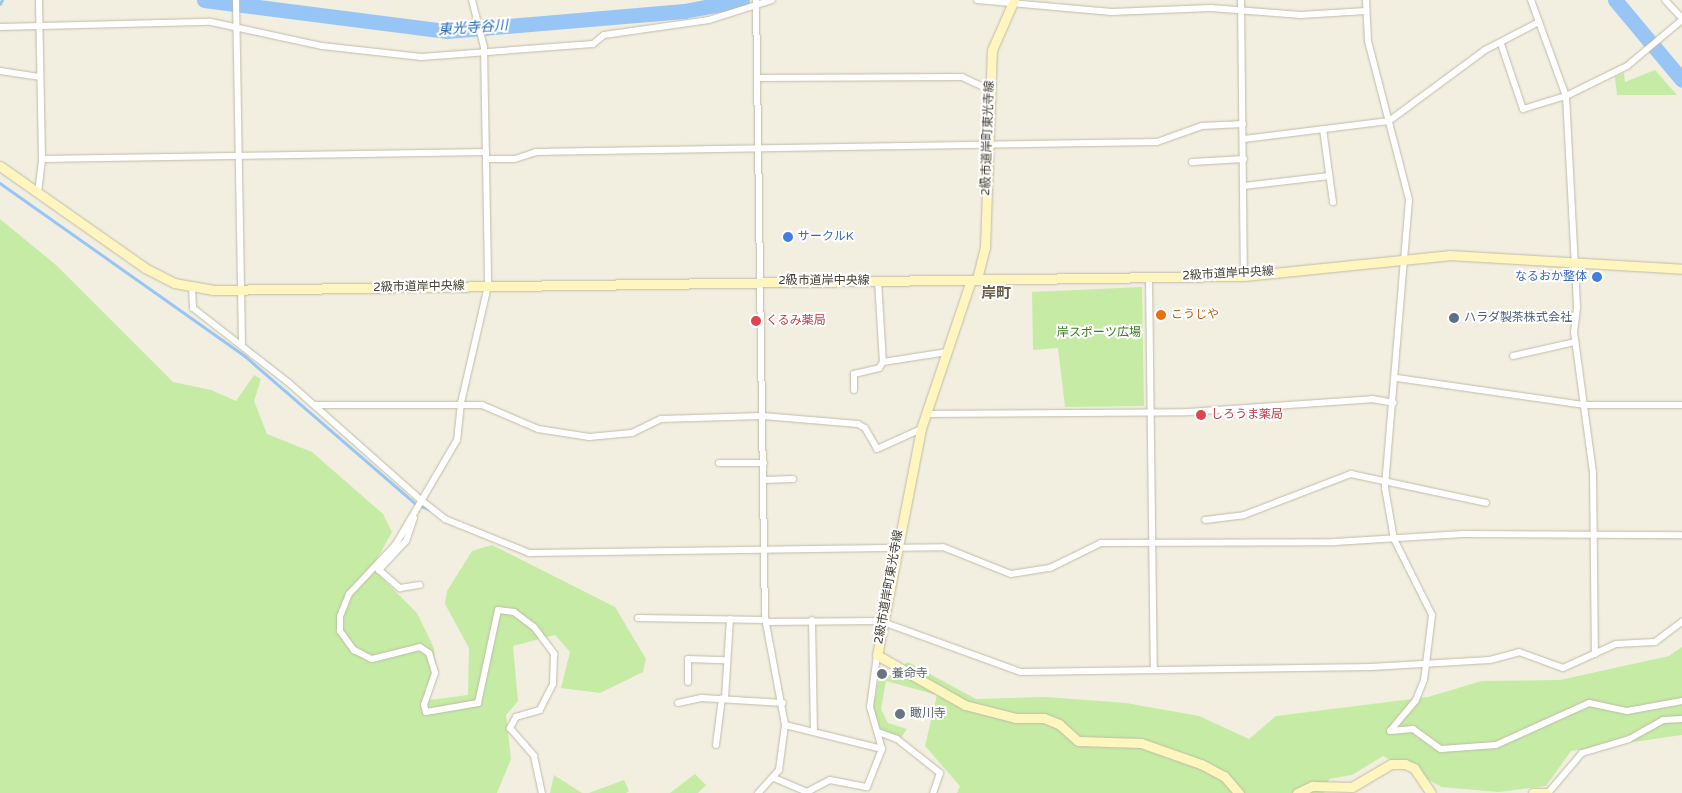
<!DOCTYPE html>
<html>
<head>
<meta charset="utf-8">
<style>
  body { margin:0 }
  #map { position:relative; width:1682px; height:793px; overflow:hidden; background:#f2efe1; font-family:"Varela Round","Noto Sans JP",sans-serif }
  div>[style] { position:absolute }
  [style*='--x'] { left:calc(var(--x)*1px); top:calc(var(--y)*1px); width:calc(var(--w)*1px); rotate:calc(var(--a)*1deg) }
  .green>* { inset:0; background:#c5eba5 }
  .stream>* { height:2.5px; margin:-1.25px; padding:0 1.25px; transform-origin:1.25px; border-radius:1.25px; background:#97c6f6 }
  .river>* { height:15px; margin:-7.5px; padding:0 7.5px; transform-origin:7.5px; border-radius:7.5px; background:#97c6f6 }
  .roads { filter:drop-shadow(0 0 1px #c1bba6) drop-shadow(0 0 1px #c1bba6) }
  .street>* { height:6px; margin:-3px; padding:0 3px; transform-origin:3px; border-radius:3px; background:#fff }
  .secondary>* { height:9px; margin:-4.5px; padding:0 4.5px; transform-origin:4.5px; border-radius:4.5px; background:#fff6bf }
  .dots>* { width:14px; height:14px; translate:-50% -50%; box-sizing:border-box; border:2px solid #fff; border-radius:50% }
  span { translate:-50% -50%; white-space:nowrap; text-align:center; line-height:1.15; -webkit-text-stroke:4px #fff; paint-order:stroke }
  .street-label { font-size:12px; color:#443f32 }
  .shop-label { font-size:12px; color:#366cbe }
  .left { translate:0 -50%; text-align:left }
  .right { translate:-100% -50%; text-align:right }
  .food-label { font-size:12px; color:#c56008 }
  .service-label { font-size:12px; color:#4e5e75 }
  .health-label { font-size:12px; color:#be3a42 }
  .park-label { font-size:12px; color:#3a7a21 }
  .worship-label { font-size:12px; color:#5b616d }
  .water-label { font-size:14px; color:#236ab8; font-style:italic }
  .quarter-label { font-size:15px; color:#685e48; font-weight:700 }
</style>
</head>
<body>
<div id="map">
  <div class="green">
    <div style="clip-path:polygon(1655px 70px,1677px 95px,1617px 95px,1615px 77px,1624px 73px,1625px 82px)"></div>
    <div style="clip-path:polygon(0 219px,56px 265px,173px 382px,211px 390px,236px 401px,254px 375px,261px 379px,254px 401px,267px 434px,312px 452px,383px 514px,392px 532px,372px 568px,417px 613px,434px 648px,437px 676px,425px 688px,430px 700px,468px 695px,469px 648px,445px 604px,447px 591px,472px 551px,492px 545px,615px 607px,646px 659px,643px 672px,600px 693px,561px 688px,570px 652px,555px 635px,513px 646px,518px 701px,506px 715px,511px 759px,497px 793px,0 793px)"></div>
    <div style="clip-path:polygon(1142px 287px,1144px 406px,1065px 407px,1058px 348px,1033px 350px,1032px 292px)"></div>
    <div style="clip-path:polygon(1682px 647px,1682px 735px,1571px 751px,1546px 786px,1498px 792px,1442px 787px,1383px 756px,1352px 775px,1329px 779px,1324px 793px,957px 793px,960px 786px,925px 746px,937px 695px,886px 681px,881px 709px,888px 723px,907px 729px,900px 739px,880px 729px,872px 711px,878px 682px,908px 662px,976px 699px,1046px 697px,1126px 703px,1199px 716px,1249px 739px,1276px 716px,1428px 697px,1482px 681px,1560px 680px,1669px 656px)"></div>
    <div style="clip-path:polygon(695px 774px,706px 785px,698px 793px,670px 793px)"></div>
    <div style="clip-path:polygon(554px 775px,582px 793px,550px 793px)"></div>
    <div style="clip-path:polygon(624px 780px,629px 791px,626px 793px,589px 793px)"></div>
  </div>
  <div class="stream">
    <div style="--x:0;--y:4;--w:4;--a:-63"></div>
    <div style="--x:0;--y:183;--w:300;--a:35.2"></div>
    <div style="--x:245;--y:356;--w:226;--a:40.9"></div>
    <div style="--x:416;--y:504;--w:16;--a:22"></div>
  </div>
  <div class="river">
    <div style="--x:204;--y:0;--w:245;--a:7.3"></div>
    <div style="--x:447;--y:31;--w:238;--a:-4.8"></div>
    <div style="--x:684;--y:11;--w:59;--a:-10.7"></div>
    <div style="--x:1615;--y:0;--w:104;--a:50.1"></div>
  </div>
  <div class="roads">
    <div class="street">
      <div style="--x:236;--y:0;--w:345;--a:89"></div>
      <div style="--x:472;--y:0;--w:49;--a:75.7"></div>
      <div style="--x:484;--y:47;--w:239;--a:89"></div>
      <div style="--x:488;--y:286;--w:120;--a:103"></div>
      <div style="--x:461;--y:403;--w:37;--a:96"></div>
      <div style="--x:457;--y:440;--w:121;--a:120.4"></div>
      <div style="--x:396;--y:544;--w:69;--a:133.2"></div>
      <div style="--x:349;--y:594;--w:24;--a:112"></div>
      <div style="--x:340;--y:616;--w:15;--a:90"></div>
      <div style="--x:340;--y:631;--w:24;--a:54"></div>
      <div style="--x:354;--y:650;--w:20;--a:27"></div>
      <div style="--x:372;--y:659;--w:49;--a:-14"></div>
      <div style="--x:420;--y:647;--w:11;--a:34"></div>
      <div style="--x:429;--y:653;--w:21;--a:73"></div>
      <div style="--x:435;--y:673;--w:34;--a:109"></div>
      <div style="--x:424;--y:705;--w:7;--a:74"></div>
      <div style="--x:426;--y:712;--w:53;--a:-9.8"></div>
      <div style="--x:478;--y:703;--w:95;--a:-77.9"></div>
      <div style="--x:498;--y:610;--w:16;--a:7"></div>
      <div style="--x:514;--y:612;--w:25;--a:37"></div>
      <div style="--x:534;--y:627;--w:34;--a:53"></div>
      <div style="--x:554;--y:654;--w:30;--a:92"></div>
      <div style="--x:553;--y:684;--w:29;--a:117"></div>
      <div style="--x:540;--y:710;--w:25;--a:164"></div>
      <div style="--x:516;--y:717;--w:13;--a:119"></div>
      <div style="--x:510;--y:728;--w:37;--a:49"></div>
      <div style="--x:534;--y:756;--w:38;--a:78"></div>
      <div style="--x:756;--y:0;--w:618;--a:89.17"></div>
      <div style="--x:765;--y:618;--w:109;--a:79.4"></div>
      <div style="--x:785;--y:725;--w:45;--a:97.6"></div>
      <div style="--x:779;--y:770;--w:31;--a:132"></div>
      <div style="--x:977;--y:0;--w:135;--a:5.1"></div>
      <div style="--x:1111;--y:12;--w:100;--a:-2.3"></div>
      <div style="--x:1211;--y:8;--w:90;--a:4.4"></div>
      <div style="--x:1301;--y:15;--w:65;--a:-3.5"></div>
      <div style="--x:1241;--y:0;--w:276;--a:89.4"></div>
      <div style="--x:1366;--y:0;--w:41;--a:87.2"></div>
      <div style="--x:1368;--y:41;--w:164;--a:75.5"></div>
      <div style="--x:1409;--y:200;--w:289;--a:94.8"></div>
      <div style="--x:1385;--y:488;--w:52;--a:80"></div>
      <div style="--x:1394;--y:539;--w:85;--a:63.4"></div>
      <div style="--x:1432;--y:615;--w:65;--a:97"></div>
      <div style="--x:1424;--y:680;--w:22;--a:112"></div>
      <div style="--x:1416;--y:700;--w:40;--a:130"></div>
      <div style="--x:1390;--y:731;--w:23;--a:-5"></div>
      <div style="--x:1413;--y:729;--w:34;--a:36"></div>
      <div style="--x:1441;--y:749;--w:55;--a:-4.2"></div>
      <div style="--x:1496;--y:745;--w:102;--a:-24.3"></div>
      <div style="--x:1589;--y:703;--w:39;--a:12"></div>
      <div style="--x:1627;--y:711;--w:56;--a:-10.3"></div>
      <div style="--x:1531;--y:0;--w:102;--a:70"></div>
      <div style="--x:1566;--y:96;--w:212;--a:87"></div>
      <div style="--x:1577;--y:308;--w:24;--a:97"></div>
      <div style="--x:1574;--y:332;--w:141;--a:82.3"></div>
      <div style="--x:1593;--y:472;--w:182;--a:89.4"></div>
      <div style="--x:1665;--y:0;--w:25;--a:47"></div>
      <div style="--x:0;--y:27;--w:211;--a:-1.4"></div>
      <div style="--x:211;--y:22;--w:114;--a:12.2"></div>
      <div style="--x:322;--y:46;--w:100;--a:6.3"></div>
      <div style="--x:421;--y:57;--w:172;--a:-4.3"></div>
      <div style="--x:593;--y:44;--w:14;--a:-39"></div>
      <div style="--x:604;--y:35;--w:106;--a:-8.1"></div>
      <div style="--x:709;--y:20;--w:66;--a:-17.6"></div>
      <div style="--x:1501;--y:44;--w:69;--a:71.3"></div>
      <div style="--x:1523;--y:109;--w:45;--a:-16.8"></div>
      <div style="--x:1566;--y:96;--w:68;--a:-26.2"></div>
      <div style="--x:1627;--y:66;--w:72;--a:-39.9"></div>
      <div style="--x:0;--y:71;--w:40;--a:8.5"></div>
      <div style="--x:757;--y:78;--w:205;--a:-0.3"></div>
      <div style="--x:962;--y:77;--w:31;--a:25"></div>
      <div style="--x:1323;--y:129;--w:74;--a:82.2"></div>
      <div style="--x:1244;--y:139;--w:146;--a:-7.1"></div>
      <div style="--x:1389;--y:121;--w:119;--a:-36.5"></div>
      <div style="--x:1485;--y:50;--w:61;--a:-27.4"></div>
      <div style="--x:42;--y:159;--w:444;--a:-0.9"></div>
      <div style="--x:486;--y:159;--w:29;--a:0"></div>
      <div style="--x:515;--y:159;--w:22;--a:-18"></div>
      <div style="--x:536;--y:152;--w:621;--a:-0.92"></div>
      <div style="--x:1157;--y:142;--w:48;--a:-19.6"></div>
      <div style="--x:1202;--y:126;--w:41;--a:-2.8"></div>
      <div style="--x:1192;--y:162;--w:52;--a:-3.3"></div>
      <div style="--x:1244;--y:186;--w:86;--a:-6.7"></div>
      <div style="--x:38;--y:193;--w:34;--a:-83"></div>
      <div style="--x:42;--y:159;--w:159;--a:-91.1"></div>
      <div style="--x:1149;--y:278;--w:392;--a:89.3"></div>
      <div style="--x:878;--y:281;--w:81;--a:86.5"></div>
      <div style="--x:883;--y:362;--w:65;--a:-8.9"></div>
      <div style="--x:192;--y:288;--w:20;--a:87"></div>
      <div style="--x:193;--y:308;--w:122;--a:38"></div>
      <div style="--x:289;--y:383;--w:176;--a:41.6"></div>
      <div style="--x:421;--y:500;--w:31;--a:38"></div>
      <div style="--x:445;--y:519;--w:91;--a:22"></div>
      <div style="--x:529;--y:553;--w:414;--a:-0.8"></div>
      <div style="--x:943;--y:547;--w:73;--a:21.7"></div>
      <div style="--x:1011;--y:574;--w:39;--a:-9"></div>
      <div style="--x:1050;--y:568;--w:57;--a:-26.1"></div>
      <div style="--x:1101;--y:543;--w:234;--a:-0.2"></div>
      <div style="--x:1335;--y:542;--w:128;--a:-3.6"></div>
      <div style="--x:1463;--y:534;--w:219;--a:0.3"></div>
      <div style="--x:1513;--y:356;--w:64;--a:-12.7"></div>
      <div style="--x:1397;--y:378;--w:190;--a:8.2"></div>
      <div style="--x:1585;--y:405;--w:97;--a:0"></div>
      <div style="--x:854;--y:390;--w:16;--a:-90"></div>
      <div style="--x:854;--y:374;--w:26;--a:-13"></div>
      <div style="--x:879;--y:368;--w:7;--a:-56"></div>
      <div style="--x:314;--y:405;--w:168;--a:0"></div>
      <div style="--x:482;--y:405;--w:61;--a:23.2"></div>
      <div style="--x:538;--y:429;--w:52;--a:8.9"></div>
      <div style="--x:589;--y:437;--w:43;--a:-5.3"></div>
      <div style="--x:632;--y:433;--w:32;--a:-26"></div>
      <div style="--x:661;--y:419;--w:102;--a:-1.7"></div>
      <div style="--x:763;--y:416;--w:95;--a:4.8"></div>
      <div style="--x:858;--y:424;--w:8;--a:30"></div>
      <div style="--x:865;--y:428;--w:24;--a:60"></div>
      <div style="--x:877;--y:449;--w:48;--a:-24.4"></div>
      <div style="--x:926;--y:414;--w:262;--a:-0.4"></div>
      <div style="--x:1188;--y:412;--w:184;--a:-4"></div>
      <div style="--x:1372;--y:399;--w:22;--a:10"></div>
      <div style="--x:719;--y:463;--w:45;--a:0"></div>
      <div style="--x:764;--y:480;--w:29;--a:-2"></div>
      <div style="--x:414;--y:518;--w:24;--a:109"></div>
      <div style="--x:406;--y:541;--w:40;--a:133"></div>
      <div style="--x:379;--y:570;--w:28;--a:41"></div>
      <div style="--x:400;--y:588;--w:20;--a:-9"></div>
      <div style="--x:1205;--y:520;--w:39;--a:-7"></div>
      <div style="--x:1244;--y:515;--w:115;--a:-21"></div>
      <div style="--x:1351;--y:474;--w:138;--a:12.1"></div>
      <div style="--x:638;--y:618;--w:128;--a:0.9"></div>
      <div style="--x:812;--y:620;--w:112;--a:89"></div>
      <div style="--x:766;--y:622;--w:114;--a:-0.5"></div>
      <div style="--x:880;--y:621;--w:150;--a:19.9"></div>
      <div style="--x:1021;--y:672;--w:350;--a:-0.8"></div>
      <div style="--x:1371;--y:667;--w:119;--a:-3.4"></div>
      <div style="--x:1490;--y:660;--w:30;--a:-15"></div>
      <div style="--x:1519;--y:652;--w:47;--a:20"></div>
      <div style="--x:1563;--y:668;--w:58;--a:-24.4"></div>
      <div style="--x:1616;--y:644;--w:39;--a:-3"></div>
      <div style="--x:1655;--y:642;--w:34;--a:-37"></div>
      <div style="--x:688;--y:682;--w:23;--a:-90"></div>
      <div style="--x:688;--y:659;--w:36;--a:2"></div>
      <div style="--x:725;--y:698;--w:79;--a:-86.4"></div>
      <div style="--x:678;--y:703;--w:25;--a:-12"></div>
      <div style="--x:702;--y:698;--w:81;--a:3.5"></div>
      <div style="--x:785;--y:725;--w:100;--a:13.9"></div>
      <div style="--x:878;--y:732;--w:20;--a:20"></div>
      <div style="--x:897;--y:739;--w:55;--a:38.3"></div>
      <div style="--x:940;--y:773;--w:21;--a:109"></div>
      <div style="--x:716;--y:745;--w:47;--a:-82.7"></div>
      <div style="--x:774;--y:778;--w:36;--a:23"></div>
      <div style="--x:807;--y:792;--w:26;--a:-28"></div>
      <div style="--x:830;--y:780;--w:38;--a:11"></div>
      <div style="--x:867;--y:787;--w:41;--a:-68.5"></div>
      <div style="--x:882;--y:749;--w:44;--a:-105.9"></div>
      <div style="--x:870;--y:707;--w:52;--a:-82.3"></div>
      <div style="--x:1548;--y:793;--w:52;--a:-49.6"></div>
      <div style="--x:1582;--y:753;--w:49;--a:-16.6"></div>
      <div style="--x:1629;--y:739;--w:39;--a:-29"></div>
      <div style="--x:1663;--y:720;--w:19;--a:-3"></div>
    </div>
    <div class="secondary">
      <div style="--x:0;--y:166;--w:177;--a:35.1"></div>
      <div style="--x:145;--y:268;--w:33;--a:27"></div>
      <div style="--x:174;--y:283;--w:39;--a:10"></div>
      <div style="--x:212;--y:290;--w:1032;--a:-0.78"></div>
      <div style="--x:1244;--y:276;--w:206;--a:-5.8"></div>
      <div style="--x:1449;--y:255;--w:233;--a:3.4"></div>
      <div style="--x:977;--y:279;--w:32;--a:-76"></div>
      <div style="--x:985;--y:248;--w:198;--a:-88"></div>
      <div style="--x:992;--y:50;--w:55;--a:-66.3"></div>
      <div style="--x:971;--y:280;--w:157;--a:108.6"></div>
      <div style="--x:921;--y:429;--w:230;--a:101"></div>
      <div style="--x:877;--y:655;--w:101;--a:29.6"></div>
      <div style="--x:965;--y:705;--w:53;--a:14.3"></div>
      <div style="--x:1016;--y:718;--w:28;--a:0"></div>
      <div style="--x:1044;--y:718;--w:16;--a:22"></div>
      <div style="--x:1059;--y:724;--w:25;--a:42"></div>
      <div style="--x:1078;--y:741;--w:63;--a:1.8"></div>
      <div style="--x:1141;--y:743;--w:64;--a:19.3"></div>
      <div style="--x:1201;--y:764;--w:26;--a:28"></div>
      <div style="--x:1224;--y:776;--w:23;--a:49"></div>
      <div style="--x:1297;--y:793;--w:17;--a:-25"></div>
      <div style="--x:1312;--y:786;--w:40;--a:1.4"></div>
      <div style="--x:1352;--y:787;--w:45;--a:-30.5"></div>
      <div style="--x:1391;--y:764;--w:14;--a:0"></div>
      <div style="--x:1405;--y:764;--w:10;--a:24"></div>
      <div style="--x:1414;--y:768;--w:30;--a:56"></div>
      <div style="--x:1533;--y:793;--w:13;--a:0"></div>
    </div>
  </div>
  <div class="dots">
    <div style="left:788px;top:237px;background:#3f7fe0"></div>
    <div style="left:1597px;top:277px;background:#3f7fe0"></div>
    <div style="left:1161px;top:315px;background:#e8710a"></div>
    <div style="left:1454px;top:318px;background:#5c6f8a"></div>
    <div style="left:756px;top:321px;background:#e0444e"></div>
    <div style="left:1201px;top:415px;background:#e0444e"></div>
    <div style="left:882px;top:674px;background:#6b7280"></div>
    <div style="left:900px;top:714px;background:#6b7280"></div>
  </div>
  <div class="street-label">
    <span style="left:988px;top:138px;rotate:-88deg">2級市道岸町東光寺線</span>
    <span style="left:1228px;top:274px;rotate:-3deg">2級市道岸中央線</span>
    <span style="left:824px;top:281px">2級市道岸中央線</span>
    <span style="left:419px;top:287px;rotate:-1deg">2級市道岸中央線</span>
    <span style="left:889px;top:587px;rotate:-80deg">2級市道岸町東光寺線</span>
  </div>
  <div class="shop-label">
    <span class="left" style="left:798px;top:237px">サークルK</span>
    <span class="right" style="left:1587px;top:277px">なるおか整体</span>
  </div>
  <div class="food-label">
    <span class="left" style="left:1171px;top:315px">こうじや</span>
  </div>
  <div class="service-label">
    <span class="left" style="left:1464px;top:318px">ハラダ製茶株式会社</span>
  </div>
  <div class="health-label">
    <span class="left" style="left:766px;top:321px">くるみ薬局</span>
    <span class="left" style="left:1211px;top:415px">しろうま薬局</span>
  </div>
  <div class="park-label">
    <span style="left:1099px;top:333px">岸スポーツ広場</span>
  </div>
  <div class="worship-label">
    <span class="left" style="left:892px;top:674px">養命寺</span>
    <span class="left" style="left:910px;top:714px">瞰川寺</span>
  </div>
  <div class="water-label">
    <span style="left:473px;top:28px;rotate:-4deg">東光寺谷川</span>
  </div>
  <div class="quarter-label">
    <span style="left:996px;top:294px">岸町</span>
  </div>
</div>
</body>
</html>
